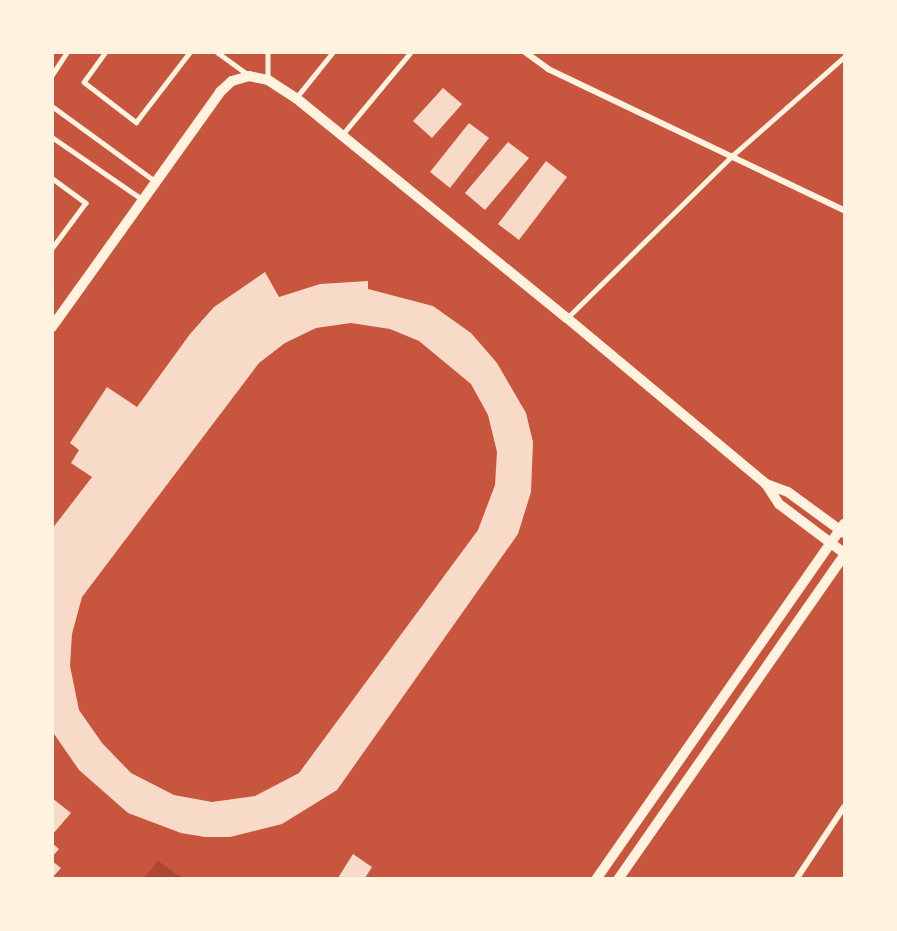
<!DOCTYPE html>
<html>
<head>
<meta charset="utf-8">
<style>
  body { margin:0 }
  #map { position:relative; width:897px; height:931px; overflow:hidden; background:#c8553d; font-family:"Alegreya Sans",sans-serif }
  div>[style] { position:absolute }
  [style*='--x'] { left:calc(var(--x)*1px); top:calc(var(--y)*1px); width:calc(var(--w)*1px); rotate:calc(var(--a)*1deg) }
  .green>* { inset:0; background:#ae4732 }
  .building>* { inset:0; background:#f7dbc8 }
  .service>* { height:4.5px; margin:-2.25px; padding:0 2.25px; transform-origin:2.25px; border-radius:2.25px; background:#fff3e0 }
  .minor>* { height:6px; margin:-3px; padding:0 3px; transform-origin:3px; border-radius:3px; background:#fff3e0 }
  .tertiary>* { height:10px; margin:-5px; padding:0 5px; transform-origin:5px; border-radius:5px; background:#fff3e0 }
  span { translate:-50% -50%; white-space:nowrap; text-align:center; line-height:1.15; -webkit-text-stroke:6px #fff3e0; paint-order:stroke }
  .frame { position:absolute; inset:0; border:54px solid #fff3e0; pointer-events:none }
</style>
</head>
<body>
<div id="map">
  <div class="green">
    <div style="clip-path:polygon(158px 861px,182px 878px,144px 878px)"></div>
  </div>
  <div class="building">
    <div style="clip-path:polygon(443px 88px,462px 104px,432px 138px,413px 121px)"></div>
    <div style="clip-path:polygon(469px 123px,489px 138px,450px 188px,430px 172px)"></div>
    <div style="clip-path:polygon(508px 142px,529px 158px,485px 210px,465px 193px)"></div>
    <div style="clip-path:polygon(546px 161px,567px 177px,519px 240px,498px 224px)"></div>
    <div style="clip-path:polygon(evenodd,265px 272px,279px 297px,320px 284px,368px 281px,368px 289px,433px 306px,471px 333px,497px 363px,526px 413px,533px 442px,531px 492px,518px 534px,337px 790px,282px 824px,230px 837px,205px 837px,181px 833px,128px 813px,79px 770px,52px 731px,52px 529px,92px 477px,71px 463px,79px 450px,70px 443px,107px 387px,137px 407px,190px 334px,214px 307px,265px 272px,351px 323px,390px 329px,419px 341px,471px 384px,488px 415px,497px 452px,495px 485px,478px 530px,299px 773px,255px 796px,212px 802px,174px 795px,131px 773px,102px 743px,79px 710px,70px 666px,72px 634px,82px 597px,259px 363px,285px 343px,316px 328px,351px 323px)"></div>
    <div style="clip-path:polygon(52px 798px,71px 813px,52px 835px)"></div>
    <div style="clip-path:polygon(52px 843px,59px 849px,52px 857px)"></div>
    <div style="clip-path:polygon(353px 854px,372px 867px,365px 878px,338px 878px)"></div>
    <div style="clip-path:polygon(52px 861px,61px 868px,52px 878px)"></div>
  </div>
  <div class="service">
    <div style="--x:106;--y:52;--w:37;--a:126"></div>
    <div style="--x:84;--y:82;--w:66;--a:37.6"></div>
    <div style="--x:136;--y:122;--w:88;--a:-52.4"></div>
    <div style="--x:217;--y:52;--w:37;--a:36"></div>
    <div style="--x:268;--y:52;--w:28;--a:90"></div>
    <div style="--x:52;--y:75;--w:27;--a:-57"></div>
    <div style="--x:296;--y:98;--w:59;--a:-51.2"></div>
    <div style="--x:52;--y:106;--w:127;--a:36.1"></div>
    <div style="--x:342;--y:135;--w:108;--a:-50.3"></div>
    <div style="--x:52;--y:137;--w:109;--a:34.6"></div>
    <div style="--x:52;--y:178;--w:42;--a:36.3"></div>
    <div style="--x:86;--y:203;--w:57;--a:126.5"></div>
    <div style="--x:567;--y:318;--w:233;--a:-44.5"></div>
    <div style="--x:733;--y:155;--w:148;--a:-41.4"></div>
  </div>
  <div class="minor">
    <div style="--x:525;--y:52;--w:29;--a:36"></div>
    <div style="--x:548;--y:69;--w:328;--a:25.5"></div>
    <div style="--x:797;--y:878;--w:85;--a:-56.5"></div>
  </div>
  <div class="tertiary">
    <div style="--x:52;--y:327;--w:289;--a:-54.4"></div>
    <div style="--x:220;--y:92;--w:16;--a:-43"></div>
    <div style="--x:232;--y:81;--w:18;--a:-16"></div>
    <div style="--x:249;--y:76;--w:19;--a:12"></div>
    <div style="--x:268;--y:80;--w:33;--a:33"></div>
    <div style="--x:296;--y:98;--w:349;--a:39.1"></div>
    <div style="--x:567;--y:318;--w:259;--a:39.8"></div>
    <div style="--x:766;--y:484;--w:24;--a:57"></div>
    <div style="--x:779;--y:504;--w:81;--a:37"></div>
    <div style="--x:766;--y:484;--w:23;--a:20"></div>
    <div style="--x:788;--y:492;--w:69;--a:36.2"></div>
    <div style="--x:597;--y:878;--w:432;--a:-55.1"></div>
    <div style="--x:619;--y:878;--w:394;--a:-55.1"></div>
  </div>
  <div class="frame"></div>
</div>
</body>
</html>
